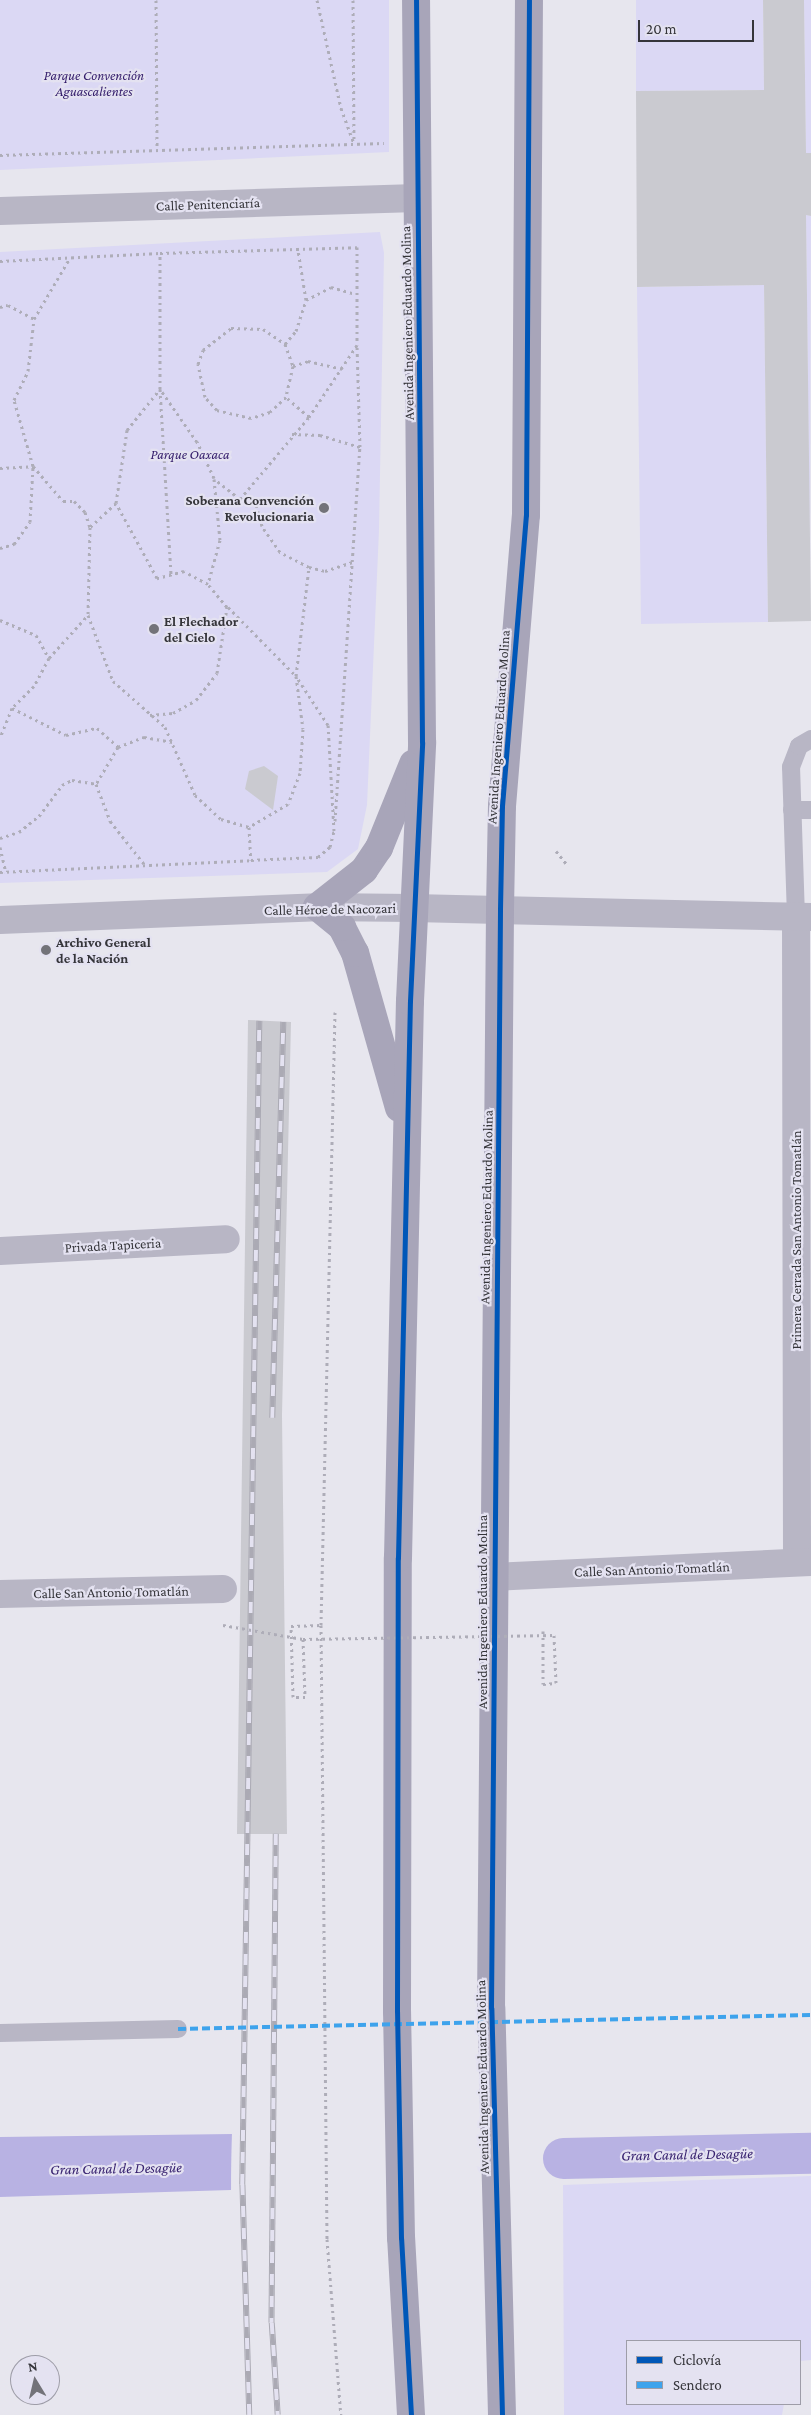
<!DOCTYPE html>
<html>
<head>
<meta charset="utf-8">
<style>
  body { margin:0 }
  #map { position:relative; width:811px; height:2415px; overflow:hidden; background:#e7e6ee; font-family:"Crimson Pro",serif }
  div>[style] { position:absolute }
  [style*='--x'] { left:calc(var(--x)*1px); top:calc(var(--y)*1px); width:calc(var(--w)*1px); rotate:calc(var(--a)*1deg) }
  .green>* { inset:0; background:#dbd8f4 }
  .water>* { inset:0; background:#b8b2e3 }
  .pier>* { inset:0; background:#e7e6ee }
  .canal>* { height:41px; margin:-20.5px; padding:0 20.5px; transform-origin:20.5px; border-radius:20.5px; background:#b8b2e3 }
  .building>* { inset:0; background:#cacad0 }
  .path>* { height:3px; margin-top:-1.5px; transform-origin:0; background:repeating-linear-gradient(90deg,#aeadb8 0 2.5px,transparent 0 6.5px) }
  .service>* { height:18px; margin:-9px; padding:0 9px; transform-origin:9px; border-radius:9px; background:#b8b6c5 }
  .minor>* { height:28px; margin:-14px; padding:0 14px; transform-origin:14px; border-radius:14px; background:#b8b6c5 }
  .tertiary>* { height:28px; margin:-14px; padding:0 14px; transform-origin:14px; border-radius:14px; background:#b8b6c5 }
  .primary>* { height:28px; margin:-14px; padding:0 14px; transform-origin:14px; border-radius:14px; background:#a8a5b9 }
  .rail>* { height:5.5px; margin-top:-2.75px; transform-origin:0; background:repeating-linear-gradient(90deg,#e4e2f1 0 11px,#abaab4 0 22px); box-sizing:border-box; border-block:1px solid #abaab4 }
  .path-bridge>* { height:3px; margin-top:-1.5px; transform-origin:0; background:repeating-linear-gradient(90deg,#aeadb8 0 2.5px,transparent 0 6.5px) }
  .quiet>* { height:4px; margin-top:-2px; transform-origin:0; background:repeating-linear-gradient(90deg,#3ea3ec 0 8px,transparent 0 12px) }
  .cycleway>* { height:5px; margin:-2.5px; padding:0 2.5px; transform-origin:2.5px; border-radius:2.5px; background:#0057b8 }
  .dots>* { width:14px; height:14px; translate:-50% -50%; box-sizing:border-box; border:2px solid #e4e2f1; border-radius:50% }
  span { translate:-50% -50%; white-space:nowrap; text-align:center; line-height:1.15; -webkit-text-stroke:4.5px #e4e2f1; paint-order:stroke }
  .park-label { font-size:14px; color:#331c6a; font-style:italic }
  .street-label { font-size:14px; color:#35353a }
  .poi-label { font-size:14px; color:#35353a; font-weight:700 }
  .right { translate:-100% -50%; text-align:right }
  .left { translate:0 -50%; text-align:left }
  .water-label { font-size:15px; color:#382370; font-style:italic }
  .legend { position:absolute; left:626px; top:2340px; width:175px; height:65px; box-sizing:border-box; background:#e4e2f1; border:1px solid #9e9da8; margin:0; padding:6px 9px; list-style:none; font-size:15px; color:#35353a }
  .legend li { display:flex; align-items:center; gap:10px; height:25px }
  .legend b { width:25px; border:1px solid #9e9da8 }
  .north { position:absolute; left:10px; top:2355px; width:50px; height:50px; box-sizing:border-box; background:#e4e2f1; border:1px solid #9e9da8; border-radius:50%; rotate:351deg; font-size:14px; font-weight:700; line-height:20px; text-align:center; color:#35353a }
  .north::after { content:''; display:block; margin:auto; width:18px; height:22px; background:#737379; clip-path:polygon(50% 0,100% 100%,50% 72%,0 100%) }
  .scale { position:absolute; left:638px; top:20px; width:116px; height:22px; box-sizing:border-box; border:2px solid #35353a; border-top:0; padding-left:6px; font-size:15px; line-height:18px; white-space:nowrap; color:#35353a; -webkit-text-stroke:4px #e4e2f1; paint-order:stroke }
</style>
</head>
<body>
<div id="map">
  <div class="green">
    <div style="clip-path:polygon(0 0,389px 0,389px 152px,0 170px)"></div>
    <div style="clip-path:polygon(636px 0,763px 0,764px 90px,636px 91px)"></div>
    <div style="clip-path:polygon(804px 0,811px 0,811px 153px,806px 153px)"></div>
    <div style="clip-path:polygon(806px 215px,811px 216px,810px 569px)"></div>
    <div style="clip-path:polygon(380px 232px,384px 253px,379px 530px,367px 805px,358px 849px,327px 872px,0 883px,0 252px)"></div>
    <div style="clip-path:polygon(764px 285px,768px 622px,641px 624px,637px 287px)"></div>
    <div style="clip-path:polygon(811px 2176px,811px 2360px,800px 2361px,800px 2341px,627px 2341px,627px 2404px,784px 2404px,782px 2415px,564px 2415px,563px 2185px)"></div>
  </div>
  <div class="water">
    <div style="clip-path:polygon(232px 2134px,231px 2190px,0 2197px,0 2137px)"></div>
  </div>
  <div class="pier">
    <div style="clip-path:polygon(232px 2131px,235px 2134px,231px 2193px)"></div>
  </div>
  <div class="canal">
    <div style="--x:563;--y:2158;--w:248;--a:-1.2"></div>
  </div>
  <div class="building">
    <div style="clip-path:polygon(763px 0,804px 0,806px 153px,811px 153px,811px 216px,806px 215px,811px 621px,768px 622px,764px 285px,637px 287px,636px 91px,764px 90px)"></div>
    <div style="clip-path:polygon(264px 766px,278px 776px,273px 810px,245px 789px,249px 771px)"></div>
    <div style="clip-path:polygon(248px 1020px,291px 1022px,282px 1415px,287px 1834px,237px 1834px)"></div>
  </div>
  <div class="path">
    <div style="--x:156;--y:0;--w:149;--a:89.6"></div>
    <div style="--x:317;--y:0;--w:111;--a:77.5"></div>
    <div style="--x:341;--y:108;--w:37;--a:70"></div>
    <div style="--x:353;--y:0;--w:140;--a:89.6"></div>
    <div style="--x:0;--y:155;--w:384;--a:-1.8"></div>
    <div style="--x:0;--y:261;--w:160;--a:-2.9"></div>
    <div style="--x:306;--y:300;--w:28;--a:-27"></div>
    <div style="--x:331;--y:287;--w:26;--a:16"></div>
    <div style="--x:0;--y:307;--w:8;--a:-14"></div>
    <div style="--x:8;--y:305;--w:30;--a:28"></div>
    <div style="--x:285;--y:344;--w:23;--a:70"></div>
    <div style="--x:293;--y:366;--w:32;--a:103"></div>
    <div style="--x:293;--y:366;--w:16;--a:-18"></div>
    <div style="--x:308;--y:361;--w:35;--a:13"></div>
    <div style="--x:160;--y:389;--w:186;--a:86.6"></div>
    <div style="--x:292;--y:434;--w:28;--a:2"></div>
    <div style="--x:320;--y:435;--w:42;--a:16.7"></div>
    <div style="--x:33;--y:466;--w:46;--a:49.4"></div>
    <div style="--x:63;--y:501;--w:11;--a:0"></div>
    <div style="--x:74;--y:501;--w:16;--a:45"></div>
    <div style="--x:85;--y:512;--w:16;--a:72"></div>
    <div style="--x:0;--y:468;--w:33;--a:-3"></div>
    <div style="--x:214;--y:478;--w:40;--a:-115"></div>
    <div style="--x:197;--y:442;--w:65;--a:-124.9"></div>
    <div style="--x:160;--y:389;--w:136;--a:-90"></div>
    <div style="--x:160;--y:253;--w:197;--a:-1.7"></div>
    <div style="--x:357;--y:247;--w:98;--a:90"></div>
    <div style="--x:357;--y:345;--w:87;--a:123.7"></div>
    <div style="--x:240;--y:499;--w:107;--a:-49.9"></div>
    <div style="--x:309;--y:417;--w:30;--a:-139"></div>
    <div style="--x:286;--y:397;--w:22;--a:137"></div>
    <div style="--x:270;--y:412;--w:20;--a:162"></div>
    <div style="--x:251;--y:418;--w:35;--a:-167"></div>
    <div style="--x:217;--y:410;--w:18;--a:-133"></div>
    <div style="--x:205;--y:397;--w:34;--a:-102"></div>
    <div style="--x:198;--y:364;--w:15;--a:-70"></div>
    <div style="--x:203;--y:350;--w:36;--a:-38"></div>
    <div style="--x:231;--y:328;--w:32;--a:2"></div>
    <div style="--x:263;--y:329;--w:27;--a:34"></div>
    <div style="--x:285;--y:344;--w:17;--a:-50"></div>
    <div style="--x:296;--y:331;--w:33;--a:-72"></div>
    <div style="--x:306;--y:300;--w:51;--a:-99.1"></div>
    <div style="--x:116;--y:503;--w:35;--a:137"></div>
    <div style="--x:90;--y:527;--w:88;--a:91.3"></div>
    <div style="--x:88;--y:615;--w:71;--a:69.3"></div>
    <div style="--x:113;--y:681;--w:69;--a:41.5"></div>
    <div style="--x:165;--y:727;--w:74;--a:66.2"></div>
    <div style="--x:195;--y:795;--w:35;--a:43"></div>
    <div style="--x:221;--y:819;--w:29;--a:16"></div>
    <div style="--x:249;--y:827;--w:33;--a:87"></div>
    <div style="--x:251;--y:860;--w:67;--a:-2.6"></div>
    <div style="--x:318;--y:857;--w:16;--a:-40"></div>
    <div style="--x:330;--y:847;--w:16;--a:-76"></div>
    <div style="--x:334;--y:831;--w:106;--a:-93.2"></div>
    <div style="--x:328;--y:725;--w:59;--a:-123.1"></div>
    <div style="--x:296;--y:676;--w:110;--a:-83.2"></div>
    <div style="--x:309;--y:567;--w:33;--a:-153"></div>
    <div style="--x:280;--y:552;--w:32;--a:-125"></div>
    <div style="--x:262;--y:526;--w:25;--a:-106"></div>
    <div style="--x:255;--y:502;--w:15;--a:-169"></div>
    <div style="--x:240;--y:499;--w:33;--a:-142"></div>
    <div style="--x:214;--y:479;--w:61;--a:84.4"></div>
    <div style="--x:220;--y:540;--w:46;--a:105.3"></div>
    <div style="--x:0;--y:548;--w:15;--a:-16"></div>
    <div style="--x:14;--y:544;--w:27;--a:-54"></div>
    <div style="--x:30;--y:522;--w:56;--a:-86.9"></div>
    <div style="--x:33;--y:466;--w:69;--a:-106.1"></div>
    <div style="--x:14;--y:400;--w:32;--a:-64"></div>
    <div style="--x:28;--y:371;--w:52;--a:-83.4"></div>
    <div style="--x:34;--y:319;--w:71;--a:-59.5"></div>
    <div style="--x:309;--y:567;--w:16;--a:14"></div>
    <div style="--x:325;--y:571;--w:29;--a:-18"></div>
    <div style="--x:228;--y:607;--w:97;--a:45.4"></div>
    <div style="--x:296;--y:676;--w:53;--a:82.5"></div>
    <div style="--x:303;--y:729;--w:44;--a:93.9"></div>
    <div style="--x:300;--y:773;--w:33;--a:111"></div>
    <div style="--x:288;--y:804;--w:45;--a:149.5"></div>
    <div style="--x:0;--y:620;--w:39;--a:23"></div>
    <div style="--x:36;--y:635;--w:26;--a:61"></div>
    <div style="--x:49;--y:658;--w:32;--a:118"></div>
    <div style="--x:34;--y:686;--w:31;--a:135"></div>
    <div style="--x:12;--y:708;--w:31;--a:112"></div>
    <div style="--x:49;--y:658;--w:58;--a:-47.8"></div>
    <div style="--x:12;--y:708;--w:60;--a:26.6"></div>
    <div style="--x:66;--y:735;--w:32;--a:-13"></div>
    <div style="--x:97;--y:728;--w:28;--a:42"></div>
    <div style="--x:118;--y:747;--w:43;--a:120.7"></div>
    <div style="--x:96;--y:784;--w:40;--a:69"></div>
    <div style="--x:110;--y:821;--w:56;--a:51.5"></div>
    <div style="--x:150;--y:715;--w:23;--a:-5"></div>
    <div style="--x:173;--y:713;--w:26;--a:-29"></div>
    <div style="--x:196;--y:700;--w:34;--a:-52"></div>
    <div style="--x:217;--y:673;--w:67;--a:-81.4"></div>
    <div style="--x:227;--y:607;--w:30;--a:-130"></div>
    <div style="--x:208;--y:584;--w:27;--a:-152"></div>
    <div style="--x:184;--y:571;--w:28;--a:165"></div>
    <div style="--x:157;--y:578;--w:85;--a:-118.7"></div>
    <div style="--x:116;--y:503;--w:74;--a:-81.4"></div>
    <div style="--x:127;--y:430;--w:53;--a:-51.2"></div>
    <div style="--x:118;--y:747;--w:28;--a:-21"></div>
    <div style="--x:144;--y:737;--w:29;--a:10"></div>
    <div style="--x:335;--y:821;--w:375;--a:-86.2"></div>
    <div style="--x:360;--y:447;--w:101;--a:-91.7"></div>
    <div style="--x:0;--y:838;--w:20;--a:-18"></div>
    <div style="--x:19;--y:832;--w:26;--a:-39"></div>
    <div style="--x:39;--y:816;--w:39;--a:-53"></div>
    <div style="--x:62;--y:785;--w:11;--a:-27"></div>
    <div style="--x:72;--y:780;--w:24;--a:9"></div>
    <div style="--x:0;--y:847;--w:26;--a:77"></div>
    <div style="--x:556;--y:851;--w:19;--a:51"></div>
    <div style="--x:0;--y:872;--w:251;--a:-2.7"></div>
    <div style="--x:335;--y:1012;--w:613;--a:91.31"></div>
    <div style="--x:321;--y:1625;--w:614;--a:89.44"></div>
    <div style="--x:327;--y:2239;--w:177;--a:85.5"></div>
    <div style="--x:543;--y:1631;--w:53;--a:90"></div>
    <div style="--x:543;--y:1684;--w:13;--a:-4"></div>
    <div style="--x:556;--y:1683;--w:48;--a:-92.4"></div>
    <div style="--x:303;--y:1639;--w:58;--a:88"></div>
    <div style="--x:305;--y:1697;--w:12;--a:180"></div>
    <div style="--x:293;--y:1697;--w:71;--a:-91.6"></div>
    <div style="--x:291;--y:1626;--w:30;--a:-2"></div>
  </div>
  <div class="service">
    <div style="--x:792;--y:810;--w:19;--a:0"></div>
    <div style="--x:796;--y:917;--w:150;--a:-91.9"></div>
    <div style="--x:791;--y:767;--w:22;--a:-69"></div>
    <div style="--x:799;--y:746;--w:14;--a:-30"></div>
    <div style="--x:0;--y:2033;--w:178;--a:-1.3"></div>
  </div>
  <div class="minor">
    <div style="--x:0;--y:211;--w:417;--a:-1.8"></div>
    <div style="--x:796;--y:917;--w:645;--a:89.91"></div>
    <div style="--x:0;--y:920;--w:317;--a:-2.3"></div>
    <div style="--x:317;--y:907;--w:96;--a:0.6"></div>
    <div style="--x:0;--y:1251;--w:226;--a:-3"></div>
    <div style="--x:0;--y:1594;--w:223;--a:-1.3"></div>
  </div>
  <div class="tertiary">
    <div style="--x:413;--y:908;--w:398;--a:1.3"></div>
    <div style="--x:493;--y:1577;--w:318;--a:-2.7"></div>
  </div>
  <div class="primary">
    <div style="--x:399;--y:1108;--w:161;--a:-105.8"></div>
    <div style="--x:355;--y:953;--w:29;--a:-117"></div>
    <div style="--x:342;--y:927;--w:32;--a:-141"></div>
    <div style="--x:317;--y:907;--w:60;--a:-38.2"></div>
    <div style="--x:364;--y:870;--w:27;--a:-56"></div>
    <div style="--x:379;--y:848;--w:91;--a:-68"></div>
    <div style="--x:411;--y:2415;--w:177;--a:-93.2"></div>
    <div style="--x:401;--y:2238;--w:227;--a:-91"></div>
    <div style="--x:397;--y:2011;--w:453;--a:-89.9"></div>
    <div style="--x:398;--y:1558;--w:557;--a:-88.77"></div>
    <div style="--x:410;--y:1001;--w:259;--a:-87.3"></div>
    <div style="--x:422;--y:742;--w:742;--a:-90.46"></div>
    <div style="--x:502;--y:2415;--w:407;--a:-91.5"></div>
    <div style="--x:491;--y:2008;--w:1099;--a:-89.53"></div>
    <div style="--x:500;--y:909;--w:103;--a:-88.9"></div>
    <div style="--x:502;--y:806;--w:292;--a:-85.3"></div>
    <div style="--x:526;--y:515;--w:515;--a:-89.67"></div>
  </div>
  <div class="rail">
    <div style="--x:272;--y:1418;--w:396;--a:-88.4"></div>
    <div style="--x:276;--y:1834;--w:489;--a:90.5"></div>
    <div style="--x:272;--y:2323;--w:92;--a:86.3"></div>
    <div style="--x:249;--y:2415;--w:230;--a:-91.7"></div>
    <div style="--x:242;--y:2185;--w:1164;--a:-89.16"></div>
  </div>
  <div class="path-bridge">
    <div style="--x:223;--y:1625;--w:81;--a:9.9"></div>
    <div style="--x:303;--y:1639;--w:251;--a:-0.9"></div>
  </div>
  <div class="quiet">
    <div style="--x:178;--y:2029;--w:633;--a:-1.27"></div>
  </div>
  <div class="cycleway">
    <div style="--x:411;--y:2415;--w:177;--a:-93.2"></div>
    <div style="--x:401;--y:2238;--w:227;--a:-91"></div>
    <div style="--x:397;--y:2011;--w:453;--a:-89.9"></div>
    <div style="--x:398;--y:1558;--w:557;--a:-88.77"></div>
    <div style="--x:410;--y:1001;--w:259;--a:-87.3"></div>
    <div style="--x:422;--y:742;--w:742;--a:-90.46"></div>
    <div style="--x:502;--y:2415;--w:407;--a:-91.5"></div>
    <div style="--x:491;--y:2008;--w:1099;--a:-89.53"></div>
    <div style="--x:500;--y:909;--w:103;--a:-88.9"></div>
    <div style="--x:502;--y:806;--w:292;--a:-85.3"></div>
    <div style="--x:526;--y:515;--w:515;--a:-89.67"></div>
  </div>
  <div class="dots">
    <div style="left:324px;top:508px;background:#737379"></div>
    <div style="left:154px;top:629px;background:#737379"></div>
    <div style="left:46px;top:950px;background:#737379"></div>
  </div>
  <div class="park-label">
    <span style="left:94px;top:83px">Parque Convención<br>Aguascalientes</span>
    <span style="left:190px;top:454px">Parque Oaxaca</span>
  </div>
  <div class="street-label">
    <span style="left:208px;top:204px;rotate:-2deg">Calle Penitenciaría</span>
    <span style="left:407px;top:323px;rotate:-91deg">Avenida Ingeniero Eduardo Molina</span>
    <span style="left:498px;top:727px;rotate:-86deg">Avenida Ingeniero Eduardo Molina</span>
    <span style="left:330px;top:909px;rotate:-1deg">Calle Héroe de Nacozari</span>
    <span style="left:486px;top:1207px;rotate:-89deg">Avenida Ingeniero Eduardo Molina</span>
    <span style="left:796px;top:1240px;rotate:-90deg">Primera Cerrada San Antonio Tomatlán</span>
    <span style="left:113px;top:1245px;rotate:-3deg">Privada Tapiceria</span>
    <span style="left:652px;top:1569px;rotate:-2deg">Calle San Antonio Tomatlán</span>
    <span style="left:111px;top:1592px;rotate:-1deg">Calle San Antonio Tomatlán</span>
    <span style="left:482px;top:1612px;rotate:-90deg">Avenida Ingeniero Eduardo Molina</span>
    <span style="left:482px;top:2077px;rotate:-91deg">Avenida Ingeniero Eduardo Molina</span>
  </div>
  <div class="poi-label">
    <span class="right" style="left:314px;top:508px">Soberana Convención<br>Revolucionaria</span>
    <span class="left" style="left:164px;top:629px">El Flechador<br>del Cielo</span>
    <span class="left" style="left:56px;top:950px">Archivo General<br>de la Nación</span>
  </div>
  <div class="water-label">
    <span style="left:687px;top:2155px;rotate:-1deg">Gran Canal de Desagüe</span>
    <span style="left:116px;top:2169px;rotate:-1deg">Gran Canal de Desagüe</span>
  </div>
  <ul class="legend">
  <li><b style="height:6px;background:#0057b8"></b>Ciclovía</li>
  <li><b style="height:6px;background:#3ea3ec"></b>Sendero</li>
  </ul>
  <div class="north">N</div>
  <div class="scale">20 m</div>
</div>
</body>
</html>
